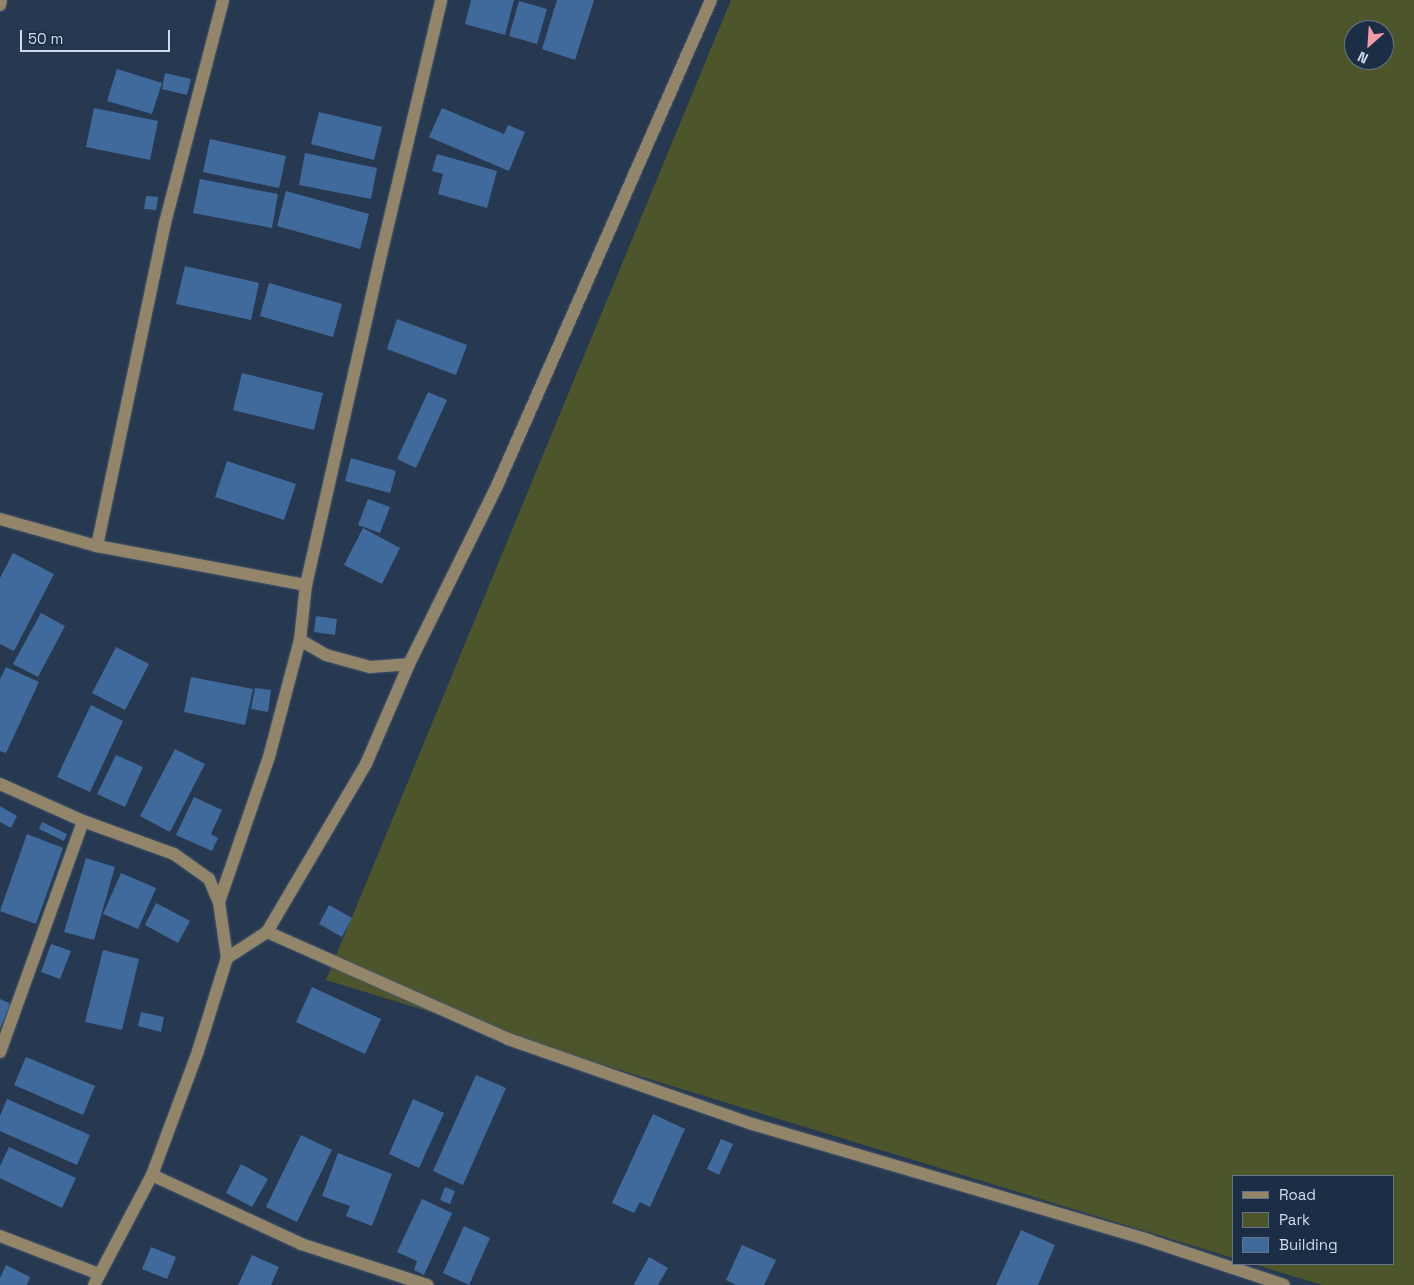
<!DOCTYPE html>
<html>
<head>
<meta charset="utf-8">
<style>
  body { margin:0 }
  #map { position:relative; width:1414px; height:1285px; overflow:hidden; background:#263950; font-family:"Space Grotesk",sans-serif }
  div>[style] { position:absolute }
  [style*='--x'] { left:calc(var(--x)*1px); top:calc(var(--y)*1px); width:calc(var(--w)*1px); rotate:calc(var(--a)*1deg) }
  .green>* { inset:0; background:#4d552b }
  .building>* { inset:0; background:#406a9c }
  .roads { filter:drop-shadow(0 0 1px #45566c) drop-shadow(0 0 1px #45566c) }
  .minor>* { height:12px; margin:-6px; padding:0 6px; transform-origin:6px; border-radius:6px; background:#92856a }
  span { translate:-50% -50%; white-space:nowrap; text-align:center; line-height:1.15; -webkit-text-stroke:5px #1c2e45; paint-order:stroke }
  .legend { position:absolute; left:1232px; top:1175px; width:162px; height:90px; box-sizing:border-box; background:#1c2e45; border:1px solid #647487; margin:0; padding:6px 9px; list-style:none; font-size:15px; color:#d0dceb }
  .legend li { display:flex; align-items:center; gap:10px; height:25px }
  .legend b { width:25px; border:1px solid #647487 }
  .north { position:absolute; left:1344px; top:20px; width:50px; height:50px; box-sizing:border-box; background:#1c2e45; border:1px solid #647487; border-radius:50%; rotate:206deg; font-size:14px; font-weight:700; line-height:20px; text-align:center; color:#d0dceb }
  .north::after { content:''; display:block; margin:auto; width:18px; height:22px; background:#f39aa8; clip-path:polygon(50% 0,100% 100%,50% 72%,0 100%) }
  .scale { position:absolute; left:20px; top:30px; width:150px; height:22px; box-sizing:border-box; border:2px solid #d0dceb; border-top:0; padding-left:6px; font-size:15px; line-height:18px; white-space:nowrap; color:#d0dceb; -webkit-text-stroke:4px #1c2e45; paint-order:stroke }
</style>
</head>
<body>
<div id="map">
  <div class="green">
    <div style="clip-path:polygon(evenodd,731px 0,1414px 0,1414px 1285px,1322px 1285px,1253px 1264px,1393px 1264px,1393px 1176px,1233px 1176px,1233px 1258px,326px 980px,731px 0,1354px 30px,1384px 30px,1384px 60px,1354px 60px,1354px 30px)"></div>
  </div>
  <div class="building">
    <div style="clip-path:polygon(471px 0,514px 0,505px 35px,465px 24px)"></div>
    <div style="clip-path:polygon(557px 0,594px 0,575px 60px,542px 49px)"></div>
    <div style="clip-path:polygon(519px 1px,547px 9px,537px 44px,509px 36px)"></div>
    <div style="clip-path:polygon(117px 69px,162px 83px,152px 114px,107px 101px)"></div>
    <div style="clip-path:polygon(165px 73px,191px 79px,187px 95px,162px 89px)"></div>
    <div style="clip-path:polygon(94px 108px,158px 121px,150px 160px,86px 147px)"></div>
    <div style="clip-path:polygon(442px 108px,504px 134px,508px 125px,525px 132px,509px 171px,429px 137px)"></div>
    <div style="clip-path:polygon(319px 112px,382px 127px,374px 160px,311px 144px)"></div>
    <div style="clip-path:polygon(210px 139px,286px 156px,279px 188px,203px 172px)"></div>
    <div style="clip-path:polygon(305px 153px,377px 168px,371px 199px,299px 185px)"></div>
    <div style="clip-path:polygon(437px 154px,497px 171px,487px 208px,438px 194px,443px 174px,432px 171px)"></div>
    <div style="clip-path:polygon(200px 179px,278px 194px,272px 228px,193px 213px)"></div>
    <div style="clip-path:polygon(286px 191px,369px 214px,360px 249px,277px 226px)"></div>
    <div style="clip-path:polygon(146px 196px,158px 197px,156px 210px,144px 209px)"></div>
    <div style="clip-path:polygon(185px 266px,259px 283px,251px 320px,176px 304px)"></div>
    <div style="clip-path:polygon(269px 283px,342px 304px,333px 337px,260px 316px)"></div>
    <div style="clip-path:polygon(397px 319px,467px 345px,456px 375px,387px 349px)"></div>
    <div style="clip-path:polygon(242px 373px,323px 393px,314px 430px,233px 410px)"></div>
    <div style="clip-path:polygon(428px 392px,447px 400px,416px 468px,397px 459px)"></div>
    <div style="clip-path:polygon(351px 458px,396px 471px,390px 493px,345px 481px)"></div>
    <div style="clip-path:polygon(227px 461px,296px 484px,284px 520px,215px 497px)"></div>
    <div style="clip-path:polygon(368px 499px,390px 507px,380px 533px,358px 525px)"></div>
    <div style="clip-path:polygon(363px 528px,400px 548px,382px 584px,344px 565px)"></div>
    <div style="clip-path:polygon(13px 553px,54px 574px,14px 651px,0 644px,0 578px)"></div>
    <div style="clip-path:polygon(41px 613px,65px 626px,38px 677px,13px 664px)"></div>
    <div style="clip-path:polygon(316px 616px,337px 619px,335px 635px,314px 632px)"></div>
    <div style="clip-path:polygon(116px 647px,149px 664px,125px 710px,92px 693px)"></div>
    <div style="clip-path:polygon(6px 667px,39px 682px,6px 753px,0 751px,0 679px)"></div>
    <div style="clip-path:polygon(191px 677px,253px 689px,245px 725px,184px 712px)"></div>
    <div style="clip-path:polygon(255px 688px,271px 690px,268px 712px,251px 709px)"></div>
    <div style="clip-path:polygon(91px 705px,123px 721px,90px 792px,57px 777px)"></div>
    <div style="clip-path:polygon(175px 749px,205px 764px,170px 832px,140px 816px)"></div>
    <div style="clip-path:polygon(116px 755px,143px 767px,125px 807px,97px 794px)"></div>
    <div style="clip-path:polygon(194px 797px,222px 810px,211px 834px,218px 838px,212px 851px,176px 835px)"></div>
    <div style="clip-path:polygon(0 806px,17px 816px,11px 828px,0 822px)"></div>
    <div style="clip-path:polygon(42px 822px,67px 834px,64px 841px,39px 829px)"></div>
    <div style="clip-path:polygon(27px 834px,63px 848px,36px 924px,0 911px)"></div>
    <div style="clip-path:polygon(86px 858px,115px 867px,94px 940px,64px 932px)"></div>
    <div style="clip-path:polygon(121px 873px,156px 888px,138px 929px,103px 914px)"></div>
    <div style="clip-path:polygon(156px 903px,190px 921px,178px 943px,145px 925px)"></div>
    <div style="clip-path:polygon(329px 905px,352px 918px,342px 937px,319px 924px)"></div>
    <div style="clip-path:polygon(51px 944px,71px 951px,60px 979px,41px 972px)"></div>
    <div style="clip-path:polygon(103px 950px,139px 959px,122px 1030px,85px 1022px)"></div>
    <div style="clip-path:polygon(312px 987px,381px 1019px,365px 1054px,296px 1022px)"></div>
    <div style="clip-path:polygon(0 999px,11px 1004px,0 1029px)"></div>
    <div style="clip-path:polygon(141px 1012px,164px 1017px,161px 1032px,138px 1026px)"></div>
    <div style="clip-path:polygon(26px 1057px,95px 1086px,83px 1115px,14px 1085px)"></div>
    <div style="clip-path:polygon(476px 1075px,506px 1088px,463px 1185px,433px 1171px)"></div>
    <div style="clip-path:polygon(7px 1099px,90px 1135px,77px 1165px,0 1131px,0 1116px)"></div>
    <div style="clip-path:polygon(413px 1099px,444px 1113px,419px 1168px,389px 1154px)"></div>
    <div style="clip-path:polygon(653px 1114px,685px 1129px,650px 1207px,640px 1202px,634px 1213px,612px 1203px)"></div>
    <div style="clip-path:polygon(301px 1135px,332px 1150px,297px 1222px,266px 1207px)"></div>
    <div style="clip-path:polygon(721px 1139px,733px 1144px,719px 1175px,707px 1169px)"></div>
    <div style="clip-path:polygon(9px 1147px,76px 1178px,62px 1208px,0 1178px,0 1166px)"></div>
    <div style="clip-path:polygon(338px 1153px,392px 1174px,372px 1226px,346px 1216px,350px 1206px,322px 1196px)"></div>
    <div style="clip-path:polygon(241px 1164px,268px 1179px,252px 1207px,226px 1193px)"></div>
    <div style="clip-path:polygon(445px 1187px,455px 1191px,450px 1204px,440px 1200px)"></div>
    <div style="clip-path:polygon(422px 1199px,452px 1213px,424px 1275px,414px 1270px,417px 1261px,397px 1252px)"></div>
    <div style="clip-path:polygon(464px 1226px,490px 1238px,469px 1285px,443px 1273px)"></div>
    <div style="clip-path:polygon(1021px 1230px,1055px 1245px,1038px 1285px,996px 1285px)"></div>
    <div style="clip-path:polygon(742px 1245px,776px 1260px,764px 1285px,736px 1285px,726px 1280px)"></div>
    <div style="clip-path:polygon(151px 1247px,176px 1257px,167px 1279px,142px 1269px)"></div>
    <div style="clip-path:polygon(252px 1255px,279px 1267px,271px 1285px,238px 1285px)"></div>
    <div style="clip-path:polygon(649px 1257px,668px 1268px,658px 1285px,636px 1285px,634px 1284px)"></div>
    <div style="clip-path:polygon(6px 1265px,30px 1277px,27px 1285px,0 1285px,0 1278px)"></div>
  </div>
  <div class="roads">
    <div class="minor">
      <div style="--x:0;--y:5;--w:5;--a:-79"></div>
      <div style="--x:0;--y:519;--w:101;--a:15.6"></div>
      <div style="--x:97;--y:546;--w:213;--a:10.6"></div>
      <div style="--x:97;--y:546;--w:330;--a:-78.1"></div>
      <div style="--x:165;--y:223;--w:230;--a:-75.4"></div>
      <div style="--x:300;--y:640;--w:30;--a:30"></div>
      <div style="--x:326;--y:655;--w:46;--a:15.3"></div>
      <div style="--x:370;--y:667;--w:39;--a:-4"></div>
      <div style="--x:0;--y:784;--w:91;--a:24"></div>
      <div style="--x:83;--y:821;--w:97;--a:19.9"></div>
      <div style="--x:174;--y:854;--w:43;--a:35.5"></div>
      <div style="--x:209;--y:879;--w:25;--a:67"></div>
      <div style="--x:219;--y:902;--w:57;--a:81.9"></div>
      <div style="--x:227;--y:958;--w:48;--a:-33"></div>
      <div style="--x:267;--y:932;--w:195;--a:-59.5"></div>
      <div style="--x:366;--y:764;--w:109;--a:-66.7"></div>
      <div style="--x:409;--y:664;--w:199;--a:-63.7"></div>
      <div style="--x:497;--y:486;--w:531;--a:-66.23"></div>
      <div style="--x:219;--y:902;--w:153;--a:-71"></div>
      <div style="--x:269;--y:757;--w:121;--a:-75.2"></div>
      <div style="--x:300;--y:640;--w:55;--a:-83.8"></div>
      <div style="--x:306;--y:585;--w:334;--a:-77.2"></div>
      <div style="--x:380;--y:259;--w:266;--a:-76.7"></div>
      <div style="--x:267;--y:932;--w:264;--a:23.9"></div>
      <div style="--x:508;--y:1039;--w:258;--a:19.2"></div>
      <div style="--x:752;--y:1124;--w:413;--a:16.3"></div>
      <div style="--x:1148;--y:1240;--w:143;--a:18.3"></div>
      <div style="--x:0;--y:1052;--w:245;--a:-70.2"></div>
      <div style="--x:152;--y:1175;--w:164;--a:24.8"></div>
      <div style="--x:301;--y:1244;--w:133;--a:18"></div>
      <div style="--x:0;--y:1236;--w:106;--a:21"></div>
      <div style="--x:94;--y:1285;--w:124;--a:-62.2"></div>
      <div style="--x:152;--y:1175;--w:132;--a:-69.6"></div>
      <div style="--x:198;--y:1051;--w:97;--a:-72.7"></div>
    </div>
  </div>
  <ul class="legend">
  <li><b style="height:6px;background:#92856a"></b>Road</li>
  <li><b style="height:14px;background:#4d552b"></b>Park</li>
  <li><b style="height:14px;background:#406a9c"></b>Building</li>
  </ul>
  <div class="north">N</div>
  <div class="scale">50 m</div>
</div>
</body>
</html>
